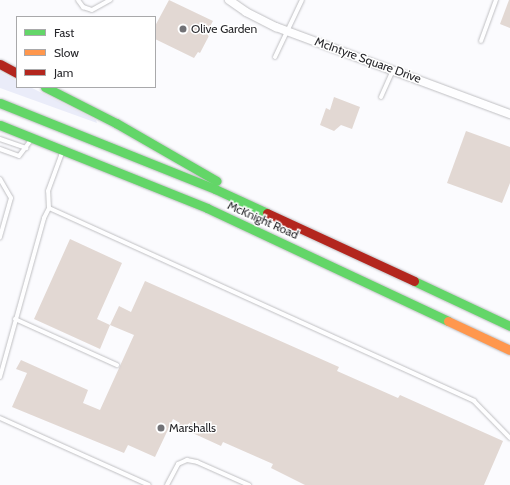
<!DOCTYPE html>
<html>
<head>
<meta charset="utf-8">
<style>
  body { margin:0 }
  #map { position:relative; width:510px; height:485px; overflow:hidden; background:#fbfbfe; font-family:Cabin,sans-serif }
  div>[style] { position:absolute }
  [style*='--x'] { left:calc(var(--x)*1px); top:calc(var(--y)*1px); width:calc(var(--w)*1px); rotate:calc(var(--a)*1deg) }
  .green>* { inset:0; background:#eaecf9 }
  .building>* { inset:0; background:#e2d8d3 }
  .roads { filter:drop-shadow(0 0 1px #bfbfc2) drop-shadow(0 0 1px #bfbfc2) }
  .lane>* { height:4px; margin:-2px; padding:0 2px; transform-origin:2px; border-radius:2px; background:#fefeff }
  .street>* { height:8px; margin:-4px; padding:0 4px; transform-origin:4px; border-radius:4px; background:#fefeff }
  .fast>* { height:9px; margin:-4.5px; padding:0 4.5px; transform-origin:4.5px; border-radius:4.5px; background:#63d668 }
  .slow>* { height:9px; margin:-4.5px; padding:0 4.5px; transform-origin:4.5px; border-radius:4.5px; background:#ff974d }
  .jam>* { height:9px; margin:-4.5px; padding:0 4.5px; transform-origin:4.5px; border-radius:4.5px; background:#b3261e }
  .dots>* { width:11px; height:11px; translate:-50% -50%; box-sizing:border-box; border:2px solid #fff; border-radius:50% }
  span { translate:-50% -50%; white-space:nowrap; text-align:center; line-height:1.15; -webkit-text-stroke:3px #fff; paint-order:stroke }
  .poi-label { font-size:12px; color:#28282c }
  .left { translate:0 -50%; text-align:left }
  .street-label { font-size:12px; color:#28282c }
  .legend { position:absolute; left:16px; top:16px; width:140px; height:72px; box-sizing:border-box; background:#fff; border:1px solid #a9a9ab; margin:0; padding:5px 7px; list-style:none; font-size:12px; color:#28282c }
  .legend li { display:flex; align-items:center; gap:8px; height:20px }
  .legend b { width:20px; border:1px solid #a9a9ab }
</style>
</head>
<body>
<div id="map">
  <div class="green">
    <div style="clip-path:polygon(0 72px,17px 81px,17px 87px,30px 87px,96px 120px,97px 123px,0 88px)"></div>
  </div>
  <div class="building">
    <div style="clip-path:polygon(169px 0,213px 21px,209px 28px,212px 30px,200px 53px,198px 52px,194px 58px,155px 39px,155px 26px)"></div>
    <div style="clip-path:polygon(509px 0,510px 0,510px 28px,500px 24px)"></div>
    <div style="clip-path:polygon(334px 97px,360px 107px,352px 129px,341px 125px,334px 131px,320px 125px,326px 108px,330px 110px)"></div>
    <div style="clip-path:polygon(466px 131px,510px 147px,510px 183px,502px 203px,447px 183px)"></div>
    <div style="clip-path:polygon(70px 239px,122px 263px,97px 319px,110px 325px,100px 349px,34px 319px)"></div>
    <div style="clip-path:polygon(145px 281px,339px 367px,337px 371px,398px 398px,400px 395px,503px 441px,484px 485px,305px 485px,271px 468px,273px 464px,223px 442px,221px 446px,186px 430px,179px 425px,180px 423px,173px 419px,155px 457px,128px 445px,124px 453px,12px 407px,27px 373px,16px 369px,21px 360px,88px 390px,83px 403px,100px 410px,134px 335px,110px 325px,119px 306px,131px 312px)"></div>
  </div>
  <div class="roads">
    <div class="lane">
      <div style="--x:78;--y:0;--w:9;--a:54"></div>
      <div style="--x:83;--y:7;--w:9;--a:18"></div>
      <div style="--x:92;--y:10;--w:21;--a:-29"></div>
      <div style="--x:481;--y:41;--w:44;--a:-69.9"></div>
      <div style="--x:275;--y:57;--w:63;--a:-64.7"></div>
      <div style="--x:381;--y:97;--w:30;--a:-66"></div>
      <div style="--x:0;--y:139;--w:28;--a:19"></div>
      <div style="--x:0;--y:149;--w:20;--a:20"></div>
      <div style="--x:19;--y:156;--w:20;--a:-53"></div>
      <div style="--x:0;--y:179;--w:22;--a:60"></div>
      <div style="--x:11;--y:198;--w:41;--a:105.8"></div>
      <div style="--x:49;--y:208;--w:467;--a:24.4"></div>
      <div style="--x:474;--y:401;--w:52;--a:45.8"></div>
      <div style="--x:15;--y:319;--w:112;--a:24.3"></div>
      <div style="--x:0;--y:377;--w:165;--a:-74.5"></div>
      <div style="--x:44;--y:218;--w:11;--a:-63"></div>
      <div style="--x:49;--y:208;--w:17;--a:-93"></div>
      <div style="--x:48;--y:191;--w:40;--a:-69.8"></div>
      <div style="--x:0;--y:418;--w:163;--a:24.2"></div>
      <div style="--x:167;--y:485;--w:24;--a:-62"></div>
      <div style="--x:178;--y:464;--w:10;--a:-24"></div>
      <div style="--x:187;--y:460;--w:10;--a:11"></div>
      <div style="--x:197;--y:462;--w:57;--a:23.9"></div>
    </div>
    <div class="street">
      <div style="--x:229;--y:0;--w:21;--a:35"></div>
      <div style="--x:246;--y:12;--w:34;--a:27"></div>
      <div style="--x:276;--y:27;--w:250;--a:20.4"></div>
    </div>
    <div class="fast">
      <div style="--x:45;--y:87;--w:80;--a:26.9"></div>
      <div style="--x:116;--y:123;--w:116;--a:29.9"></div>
      <div style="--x:0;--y:103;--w:232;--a:21.8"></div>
      <div style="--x:215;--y:189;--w:57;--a:24.8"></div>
      <div style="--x:0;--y:125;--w:223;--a:21.8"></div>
      <div style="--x:207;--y:208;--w:266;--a:25.1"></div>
      <div style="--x:414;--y:281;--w:106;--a:25.1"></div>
    </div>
    <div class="slow">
      <div style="--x:448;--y:321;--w:68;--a:25.1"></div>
    </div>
    <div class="jam">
      <div style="--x:0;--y:64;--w:19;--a:28"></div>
      <div style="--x:267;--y:213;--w:162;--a:24.8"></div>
    </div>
  </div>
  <div class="dots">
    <div style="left:183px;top:29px;background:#727276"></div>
    <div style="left:161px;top:428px;background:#727276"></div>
  </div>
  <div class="poi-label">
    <span class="left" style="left:191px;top:29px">Olive Garden</span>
    <span class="left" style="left:169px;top:428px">Marshalls</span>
  </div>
  <div class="street-label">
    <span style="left:368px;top:60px;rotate:20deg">McIntyre Square Drive</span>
    <span style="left:263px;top:220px;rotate:24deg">McKnight Road</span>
  </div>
  <ul class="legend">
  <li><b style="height:5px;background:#63d668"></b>Fast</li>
  <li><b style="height:5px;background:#ff974d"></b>Slow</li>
  <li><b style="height:5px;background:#b3261e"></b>Jam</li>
  </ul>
</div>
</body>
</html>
